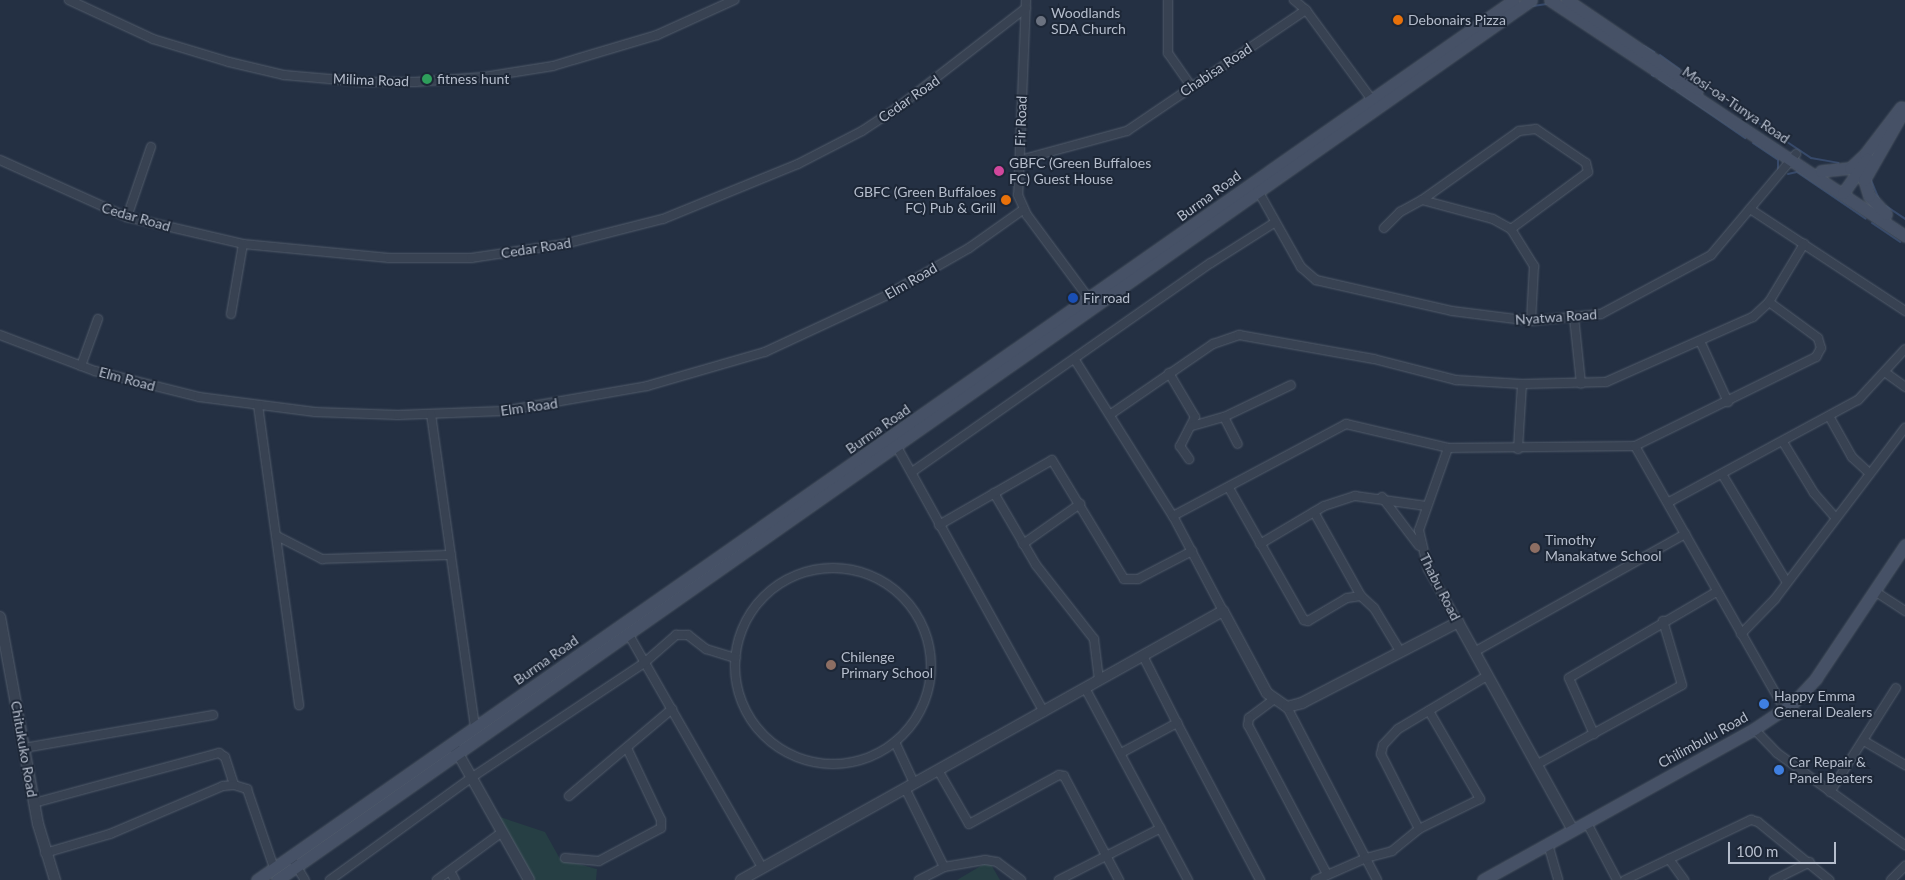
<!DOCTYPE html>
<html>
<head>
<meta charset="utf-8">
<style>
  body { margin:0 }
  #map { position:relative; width:1905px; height:880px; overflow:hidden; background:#243043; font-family:Lato,sans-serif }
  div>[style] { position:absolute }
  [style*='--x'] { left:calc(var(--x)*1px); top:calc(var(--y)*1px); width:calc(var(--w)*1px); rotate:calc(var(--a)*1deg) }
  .green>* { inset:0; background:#263f44 }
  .stream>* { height:2px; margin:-1px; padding:0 1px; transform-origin:1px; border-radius:1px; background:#374a6b }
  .roads { filter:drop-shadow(0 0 1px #535d6c) drop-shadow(0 0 1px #535d6c) }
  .minor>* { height:8px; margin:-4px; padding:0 4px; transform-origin:4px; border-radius:4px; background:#384252 }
  .minor>.ring { margin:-4px; padding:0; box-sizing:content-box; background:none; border:8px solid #384252; border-radius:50% }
  .tertiary>* { height:10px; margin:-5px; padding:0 5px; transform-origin:5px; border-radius:5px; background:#384252 }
  .secondary>* { height:11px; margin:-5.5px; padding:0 5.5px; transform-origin:5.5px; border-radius:5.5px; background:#465166 }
  .dots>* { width:14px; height:14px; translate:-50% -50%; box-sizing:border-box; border:2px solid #1d2737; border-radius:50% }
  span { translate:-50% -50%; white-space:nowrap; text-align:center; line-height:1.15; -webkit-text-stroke:4px #1d2737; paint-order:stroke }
  .poi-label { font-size:14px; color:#b5bdcc }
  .left { translate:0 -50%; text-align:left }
  .right { translate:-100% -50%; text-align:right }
  .street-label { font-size:14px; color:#b5bdcc }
  .scale { position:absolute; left:1728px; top:842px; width:108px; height:22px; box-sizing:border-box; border:2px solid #b5bdcc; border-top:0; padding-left:6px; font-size:15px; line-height:18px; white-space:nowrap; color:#b5bdcc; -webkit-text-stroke:4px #1d2737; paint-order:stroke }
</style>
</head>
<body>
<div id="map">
  <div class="green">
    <div style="clip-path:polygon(497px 816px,545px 832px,560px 859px,597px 869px,596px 880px,534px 880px)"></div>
    <div style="clip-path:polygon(989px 861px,1000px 880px,957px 880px)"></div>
  </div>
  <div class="stream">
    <div style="--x:1533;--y:6;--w:14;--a:-8"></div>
    <div style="--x:1644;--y:46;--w:12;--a:31"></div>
    <div style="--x:1660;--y:55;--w:24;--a:36"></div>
    <div style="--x:1684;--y:72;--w:65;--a:33.7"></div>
    <div style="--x:1652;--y:75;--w:2;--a:27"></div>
    <div style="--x:1659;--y:79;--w:16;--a:35"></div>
    <div style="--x:1677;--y:91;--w:83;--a:34.7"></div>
    <div style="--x:1744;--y:113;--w:81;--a:33.9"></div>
    <div style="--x:1811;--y:158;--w:28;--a:10"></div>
    <div style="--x:1753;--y:143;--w:30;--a:34"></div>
    <div style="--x:1778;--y:160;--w:10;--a:90"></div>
    <div style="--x:1788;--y:174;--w:9;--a:-13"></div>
    <div style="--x:1797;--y:172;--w:83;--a:34.3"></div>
    <div style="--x:1870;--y:178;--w:23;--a:67"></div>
    <div style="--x:1886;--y:206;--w:23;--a:34"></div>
    <div style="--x:1872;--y:223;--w:34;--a:34"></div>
  </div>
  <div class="roads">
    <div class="minor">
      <div style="--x:69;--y:0;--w:93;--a:24.9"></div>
      <div style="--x:153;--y:39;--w:79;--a:16.8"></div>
      <div style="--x:229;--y:62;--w:57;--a:13.3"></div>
      <div style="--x:284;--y:75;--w:80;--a:5"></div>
      <div style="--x:364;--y:82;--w:51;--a:0"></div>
      <div style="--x:415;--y:82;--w:69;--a:-4.1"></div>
      <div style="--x:484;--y:77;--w:70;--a:-9.1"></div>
      <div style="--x:553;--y:66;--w:109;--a:-16.6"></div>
      <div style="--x:657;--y:35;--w:85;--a:-24.4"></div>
      <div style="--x:1026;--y:0;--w:195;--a:92.3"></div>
      <div style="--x:1018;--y:195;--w:22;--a:66"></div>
      <div style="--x:1027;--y:215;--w:106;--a:53.5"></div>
      <div style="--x:1168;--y:0;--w:53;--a:90"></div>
      <div style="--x:1168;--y:53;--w:40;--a:55.1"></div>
      <div style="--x:1294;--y:0;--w:16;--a:40"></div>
      <div style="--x:1306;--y:10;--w:112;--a:53.7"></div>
      <div style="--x:0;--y:160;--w:139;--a:24.2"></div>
      <div style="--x:127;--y:217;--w:119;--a:13.1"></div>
      <div style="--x:243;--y:244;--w:147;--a:5.5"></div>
      <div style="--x:389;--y:258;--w:82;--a:0"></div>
      <div style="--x:471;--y:258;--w:40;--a:-8.5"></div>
      <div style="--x:511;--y:252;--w:54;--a:-8.6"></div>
      <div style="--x:564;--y:244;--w:102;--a:-14.2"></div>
      <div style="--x:663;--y:219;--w:146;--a:-22.2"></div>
      <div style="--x:798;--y:164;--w:72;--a:-27.3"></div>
      <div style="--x:862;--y:131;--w:42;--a:-33.3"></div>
      <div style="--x:897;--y:108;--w:163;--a:-37.8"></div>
      <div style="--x:1020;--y:160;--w:111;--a:-15.2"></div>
      <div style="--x:1127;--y:131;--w:216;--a:-34.1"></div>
      <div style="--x:1257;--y:189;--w:90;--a:60.6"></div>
      <div style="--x:1301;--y:267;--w:20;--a:41"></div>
      <div style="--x:1316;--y:280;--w:139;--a:12.8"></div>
      <div style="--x:1452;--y:311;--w:80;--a:7.2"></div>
      <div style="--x:1531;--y:321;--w:70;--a:-5.7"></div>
      <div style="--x:1601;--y:314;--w:125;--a:-28.2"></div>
      <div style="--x:1711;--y:255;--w:132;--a:-49.9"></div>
      <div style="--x:1422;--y:200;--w:119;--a:-35.4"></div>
      <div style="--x:1519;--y:131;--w:17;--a:-7"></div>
      <div style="--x:1536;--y:129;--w:60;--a:34.2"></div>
      <div style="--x:1586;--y:163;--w:9;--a:77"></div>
      <div style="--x:1588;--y:172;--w:96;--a:143.5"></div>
      <div style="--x:1750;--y:209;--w:186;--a:33.3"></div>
      <div style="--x:127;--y:217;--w:74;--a:-71.1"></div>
      <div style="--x:1384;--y:228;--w:23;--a:-45"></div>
      <div style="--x:1400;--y:212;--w:25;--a:-29"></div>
      <div style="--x:1422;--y:200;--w:73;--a:15"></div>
      <div style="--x:1493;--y:219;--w:21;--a:29"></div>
      <div style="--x:1511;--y:229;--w:44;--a:58.1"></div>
      <div style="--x:1534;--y:266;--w:55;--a:93.1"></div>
      <div style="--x:231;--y:314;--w:71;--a:-80.3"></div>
      <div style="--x:1574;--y:317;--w:67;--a:84"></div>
      <div style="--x:0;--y:335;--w:102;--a:20.8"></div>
      <div style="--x:95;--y:371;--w:107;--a:14"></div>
      <div style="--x:199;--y:397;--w:117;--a:7.4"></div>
      <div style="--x:315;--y:412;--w:83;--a:2.1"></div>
      <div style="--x:398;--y:415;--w:105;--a:-2.2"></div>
      <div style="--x:503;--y:411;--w:146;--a:-9.8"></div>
      <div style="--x:647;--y:386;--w:123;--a:-16.1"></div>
      <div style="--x:765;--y:352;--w:135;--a:-25"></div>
      <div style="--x:887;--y:295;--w:95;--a:-29.8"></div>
      <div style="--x:969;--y:248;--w:67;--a:-35.3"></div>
      <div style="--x:1701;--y:343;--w:65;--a:65.4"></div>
      <div style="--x:1075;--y:360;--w:184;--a:57.9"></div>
      <div style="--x:1173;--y:516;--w:107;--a:62.2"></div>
      <div style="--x:81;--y:366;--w:50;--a:-70.1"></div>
      <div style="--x:1169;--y:373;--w:51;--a:59.4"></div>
      <div style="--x:1195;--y:417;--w:33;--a:117"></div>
      <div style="--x:1180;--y:446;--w:16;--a:55"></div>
      <div style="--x:1886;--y:373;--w:24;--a:36"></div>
      <div style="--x:258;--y:405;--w:303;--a:82.2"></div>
      <div style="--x:431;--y:414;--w:317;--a:82"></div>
      <div style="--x:1111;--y:414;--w:124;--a:-34.5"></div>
      <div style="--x:1213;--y:344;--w:28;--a:-19"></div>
      <div style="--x:1239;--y:335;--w:137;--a:10.1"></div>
      <div style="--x:1374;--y:359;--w:85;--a:14.4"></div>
      <div style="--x:1456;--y:380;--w:66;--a:3.5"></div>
      <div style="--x:1522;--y:384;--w:84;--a:-1.4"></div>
      <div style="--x:1606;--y:382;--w:161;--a:-23.9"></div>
      <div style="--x:1753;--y:317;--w:22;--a:-43"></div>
      <div style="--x:1769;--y:302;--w:68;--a:-58.9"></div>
      <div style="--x:1829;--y:416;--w:47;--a:60.7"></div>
      <div style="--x:1852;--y:457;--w:23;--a:43"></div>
      <div style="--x:1224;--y:417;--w:30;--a:63"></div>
      <div style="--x:1192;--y:426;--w:33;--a:-16"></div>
      <div style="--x:1224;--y:417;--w:74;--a:-25.5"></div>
      <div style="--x:1783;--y:442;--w:60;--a:58.7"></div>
      <div style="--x:1814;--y:493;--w:32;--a:49"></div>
      <div style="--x:1635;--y:446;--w:304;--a:60.4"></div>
      <div style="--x:897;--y:447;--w:303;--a:61"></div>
      <div style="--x:1518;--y:449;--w:65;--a:-86.5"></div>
      <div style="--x:912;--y:472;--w:365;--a:-35"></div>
      <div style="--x:1211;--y:263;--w:75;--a:-32.4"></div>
      <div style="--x:1722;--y:474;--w:125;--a:59.1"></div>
      <div style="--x:1229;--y:488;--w:152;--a:60.4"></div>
      <div style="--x:1304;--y:620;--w:4;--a:14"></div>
      <div style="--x:1308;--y:621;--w:45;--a:-30.5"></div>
      <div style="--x:1347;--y:598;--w:14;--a:-8"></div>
      <div style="--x:1361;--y:596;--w:18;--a:43"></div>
      <div style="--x:1374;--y:608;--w:50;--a:58.8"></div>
      <div style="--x:994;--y:493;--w:83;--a:59.7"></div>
      <div style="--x:1036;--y:565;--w:94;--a:51.9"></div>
      <div style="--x:1094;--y:639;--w:41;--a:83"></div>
      <div style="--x:1382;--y:497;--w:61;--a:52.9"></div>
      <div style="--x:1669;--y:502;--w:215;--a:-28.4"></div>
      <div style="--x:1858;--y:400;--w:69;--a:-47.3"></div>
      <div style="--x:1314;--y:512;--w:96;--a:60.8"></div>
      <div style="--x:1173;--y:516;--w:196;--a:-28"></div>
      <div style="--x:1346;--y:424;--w:105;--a:13.2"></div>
      <div style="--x:939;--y:525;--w:130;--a:-29.9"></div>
      <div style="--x:1052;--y:460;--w:139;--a:58.8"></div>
      <div style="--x:1124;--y:579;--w:14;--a:0"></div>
      <div style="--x:1138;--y:579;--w:61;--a:-27.4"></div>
      <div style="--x:277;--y:536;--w:51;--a:27.1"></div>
      <div style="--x:322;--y:559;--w:129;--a:-1.8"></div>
      <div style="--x:1023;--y:544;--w:70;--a:-35.1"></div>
      <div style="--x:1260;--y:544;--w:74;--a:-30.7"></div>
      <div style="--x:1324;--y:506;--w:33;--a:-18"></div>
      <div style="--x:1355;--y:496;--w:72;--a:8"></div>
      <div class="ring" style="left:735px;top:568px;width:188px;height:188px"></div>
      <div style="--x:1876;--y:592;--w:35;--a:33"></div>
      <div style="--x:1458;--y:622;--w:61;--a:-119.5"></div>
      <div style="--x:1428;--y:569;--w:40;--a:-103"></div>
      <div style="--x:1419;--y:530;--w:87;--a:-70.5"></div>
      <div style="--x:1448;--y:448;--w:187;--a:-0.6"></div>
      <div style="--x:1635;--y:446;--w:202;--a:-26.2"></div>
      <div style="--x:1816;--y:357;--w:10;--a:-61"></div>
      <div style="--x:1821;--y:348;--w:10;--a:-107"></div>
      <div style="--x:1818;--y:338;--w:61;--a:-143.7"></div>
      <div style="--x:1741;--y:634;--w:49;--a:-45.8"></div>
      <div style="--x:1775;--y:599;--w:215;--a:-52.8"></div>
      <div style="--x:629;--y:635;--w:267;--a:60.2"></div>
      <div style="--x:1474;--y:652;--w:242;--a:-29.2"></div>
      <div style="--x:1085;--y:688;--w:218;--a:61.8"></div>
      <div style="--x:1273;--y:700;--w:30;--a:143"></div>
      <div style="--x:1249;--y:718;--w:7;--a:98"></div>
      <div style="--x:1248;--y:725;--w:169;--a:62.1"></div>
      <div style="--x:1287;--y:707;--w:195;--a:62.5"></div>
      <div style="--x:1177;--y:723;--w:178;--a:62.1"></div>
      <div style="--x:1754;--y:729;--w:33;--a:46"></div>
      <div style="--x:1777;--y:753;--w:158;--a:35.7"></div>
      <div style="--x:1594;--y:734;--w:61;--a:-114.1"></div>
      <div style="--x:1569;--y:678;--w:170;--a:-30.3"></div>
      <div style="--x:1864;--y:741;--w:48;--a:30.3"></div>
      <div style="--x:895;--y:742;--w:45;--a:65.1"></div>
      <div style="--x:24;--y:748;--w:192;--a:-9.9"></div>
      <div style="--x:1121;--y:753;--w:64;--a:-28.2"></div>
      <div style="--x:1177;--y:723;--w:75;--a:-116.9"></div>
      <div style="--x:1536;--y:765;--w:166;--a:-28.7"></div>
      <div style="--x:1682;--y:685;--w:67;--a:-106.5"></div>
      <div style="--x:938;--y:770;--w:62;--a:60.1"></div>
      <div style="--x:969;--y:824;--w:102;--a:-28.6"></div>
      <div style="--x:1059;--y:775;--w:5;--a:11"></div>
      <div style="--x:1064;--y:776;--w:118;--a:62.1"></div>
      <div style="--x:905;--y:788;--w:88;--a:63.7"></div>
      <div style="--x:1830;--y:792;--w:123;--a:-57.6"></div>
      <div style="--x:569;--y:796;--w:135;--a:-40.2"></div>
      <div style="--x:34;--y:803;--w:192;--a:-15.1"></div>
      <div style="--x:219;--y:753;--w:7;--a:34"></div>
      <div style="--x:225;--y:757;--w:29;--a:72"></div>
      <div style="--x:234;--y:785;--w:14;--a:17"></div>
      <div style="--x:247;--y:789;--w:83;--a:71.1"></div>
      <div style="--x:1587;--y:823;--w:64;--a:62.2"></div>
      <div style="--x:1419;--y:829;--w:68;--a:-26.2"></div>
      <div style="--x:1480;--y:799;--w:102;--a:-120.1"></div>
      <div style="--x:1548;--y:844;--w:37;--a:74"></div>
      <div style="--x:45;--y:853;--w:68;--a:-16.3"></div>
      <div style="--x:110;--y:834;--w:123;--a:-23"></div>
      <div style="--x:223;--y:786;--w:11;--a:-5"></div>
      <div style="--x:565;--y:858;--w:34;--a:5"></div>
      <div style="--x:599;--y:861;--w:70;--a:-28"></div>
      <div style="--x:661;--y:828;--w:8;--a:-90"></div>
      <div style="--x:661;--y:820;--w:80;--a:-115.3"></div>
      <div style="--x:1669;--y:859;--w:26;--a:54"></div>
      <div style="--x:294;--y:862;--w:21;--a:59"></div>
      <div style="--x:450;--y:871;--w:10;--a:61"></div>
      <div style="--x:330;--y:880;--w:174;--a:-35.9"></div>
      <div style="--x:471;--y:778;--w:208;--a:-33.6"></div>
      <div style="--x:644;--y:663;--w:43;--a:-41.2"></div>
      <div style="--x:676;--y:635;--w:12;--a:0"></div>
      <div style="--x:688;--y:635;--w:23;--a:38"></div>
      <div style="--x:706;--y:649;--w:31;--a:17"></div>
      <div style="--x:437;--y:880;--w:81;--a:-36.4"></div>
      <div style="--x:919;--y:880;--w:28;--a:-27"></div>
      <div style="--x:944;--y:867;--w:42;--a:-9.7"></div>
      <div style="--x:985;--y:860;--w:12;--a:9"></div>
      <div style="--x:997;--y:862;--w:30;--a:37"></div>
      <div style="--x:1059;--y:880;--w:114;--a:-27"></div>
      <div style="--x:1316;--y:880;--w:55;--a:-23.7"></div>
      <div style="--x:1366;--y:858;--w:27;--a:-15"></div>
      <div style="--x:1392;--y:851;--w:35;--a:-39"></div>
      <div style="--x:1419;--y:829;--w:84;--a:-116.9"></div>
      <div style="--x:1381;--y:754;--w:9;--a:-77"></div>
      <div style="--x:1383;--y:745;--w:22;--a:-47"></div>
      <div style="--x:1398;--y:729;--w:104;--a:-30.8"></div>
      <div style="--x:1625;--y:880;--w:140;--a:-25.5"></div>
      <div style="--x:1751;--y:820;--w:7;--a:16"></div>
      <div style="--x:1758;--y:822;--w:92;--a:39.2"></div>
      <div style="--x:1774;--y:880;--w:40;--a:-26.6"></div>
      <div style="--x:1891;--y:880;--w:20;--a:-45"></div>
    </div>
    <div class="tertiary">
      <div style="--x:0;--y:617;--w:210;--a:79.6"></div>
      <div style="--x:38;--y:824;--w:59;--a:73.1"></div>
      <div style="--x:455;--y:748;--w:151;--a:60.7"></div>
      <div style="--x:741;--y:880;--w:552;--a:-29.17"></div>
      <div style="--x:1223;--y:611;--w:93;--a:61.8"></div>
      <div style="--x:1267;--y:693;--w:24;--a:35"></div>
      <div style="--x:1287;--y:707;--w:16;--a:-15"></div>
      <div style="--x:1302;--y:703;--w:176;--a:-27.4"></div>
      <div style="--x:1458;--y:622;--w:238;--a:61.1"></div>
    </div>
    <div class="secondary">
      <div style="--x:1550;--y:0;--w:426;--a:33.6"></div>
      <div style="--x:1567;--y:0;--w:158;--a:34.2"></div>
      <div style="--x:1821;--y:171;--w:29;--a:-6"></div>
      <div style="--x:1850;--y:168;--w:21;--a:-43"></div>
      <div style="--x:1865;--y:154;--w:59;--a:-52.5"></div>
      <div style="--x:1843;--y:193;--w:42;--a:-54.8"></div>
      <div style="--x:1886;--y:214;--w:25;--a:-133"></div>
      <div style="--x:1869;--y:196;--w:17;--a:-107"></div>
      <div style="--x:1864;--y:180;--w:83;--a:-60.3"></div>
      <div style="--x:257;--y:880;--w:1534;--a:-35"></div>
      <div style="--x:277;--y:880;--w:1532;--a:-35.06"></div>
      <div style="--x:1483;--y:880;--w:310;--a:-29.1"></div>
      <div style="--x:1754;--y:729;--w:47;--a:-33.7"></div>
      <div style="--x:1793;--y:703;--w:34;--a:-47"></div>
      <div style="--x:1816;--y:678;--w:160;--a:-56.2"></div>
    </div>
  </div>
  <div class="dots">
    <div style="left:1398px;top:20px;background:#e8710a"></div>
    <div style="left:1041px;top:21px;background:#6b7280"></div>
    <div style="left:427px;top:79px;background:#2e9e5b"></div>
    <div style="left:999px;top:171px;background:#d1479c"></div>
    <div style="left:1006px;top:200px;background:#e8710a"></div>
    <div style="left:1073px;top:298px;background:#1a4fb4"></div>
    <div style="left:1535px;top:548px;background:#8d6e63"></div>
    <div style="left:831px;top:665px;background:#8d6e63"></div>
    <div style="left:1764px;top:704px;background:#3f7fe0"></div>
    <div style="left:1779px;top:770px;background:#3f7fe0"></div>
  </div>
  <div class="poi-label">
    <span class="left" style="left:1051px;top:21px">Woodlands<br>SDA Church</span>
    <span class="left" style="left:1408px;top:20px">Debonairs Pizza</span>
    <span class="left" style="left:437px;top:79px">fitness hunt</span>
    <span class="left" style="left:1009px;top:171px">GBFC (Green Buffaloes<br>FC) Guest House</span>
    <span class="right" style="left:996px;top:200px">GBFC (Green Buffaloes<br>FC) Pub &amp; Grill</span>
    <span class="left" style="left:1083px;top:298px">Fir road</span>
    <span class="left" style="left:1545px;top:548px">Timothy<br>Manakatwe School</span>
    <span class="left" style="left:841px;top:665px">Chilenge<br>Primary School</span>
    <span class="left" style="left:1774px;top:704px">Happy Emma<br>General Dealers</span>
    <span class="left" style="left:1789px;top:770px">Car Repair &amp;<br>Panel Beaters</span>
  </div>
  <div class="street-label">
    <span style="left:1216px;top:70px;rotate:-34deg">Chabisa Road</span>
    <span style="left:371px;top:80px;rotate:2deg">Milima Road</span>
    <span style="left:909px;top:99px;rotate:-35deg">Cedar Road</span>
    <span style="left:1736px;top:105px;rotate:34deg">Mosi-oa-Tunya Road</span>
    <span style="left:1021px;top:121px;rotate:-88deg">Fir Road</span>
    <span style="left:1209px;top:196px;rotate:-36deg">Burma Road</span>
    <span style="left:136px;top:217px;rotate:16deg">Cedar Road</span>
    <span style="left:536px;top:248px;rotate:-9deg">Cedar Road</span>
    <span style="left:911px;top:281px;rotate:-30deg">Elm Road</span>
    <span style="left:1556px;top:317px;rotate:-4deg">Nyatwa Road</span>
    <span style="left:127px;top:379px;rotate:15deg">Elm Road</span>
    <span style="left:529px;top:407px;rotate:-8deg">Elm Road</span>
    <span style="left:878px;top:429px;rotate:-35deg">Burma Road</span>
    <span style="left:1440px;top:587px;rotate:63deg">Thabu Road</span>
    <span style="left:546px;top:660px;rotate:-35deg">Burma Road</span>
    <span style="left:1703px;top:740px;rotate:-29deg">Chilimbulu Road</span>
    <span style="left:24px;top:749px;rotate:80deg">Chitukuko Road</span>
  </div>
  <div class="scale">100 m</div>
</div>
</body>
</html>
